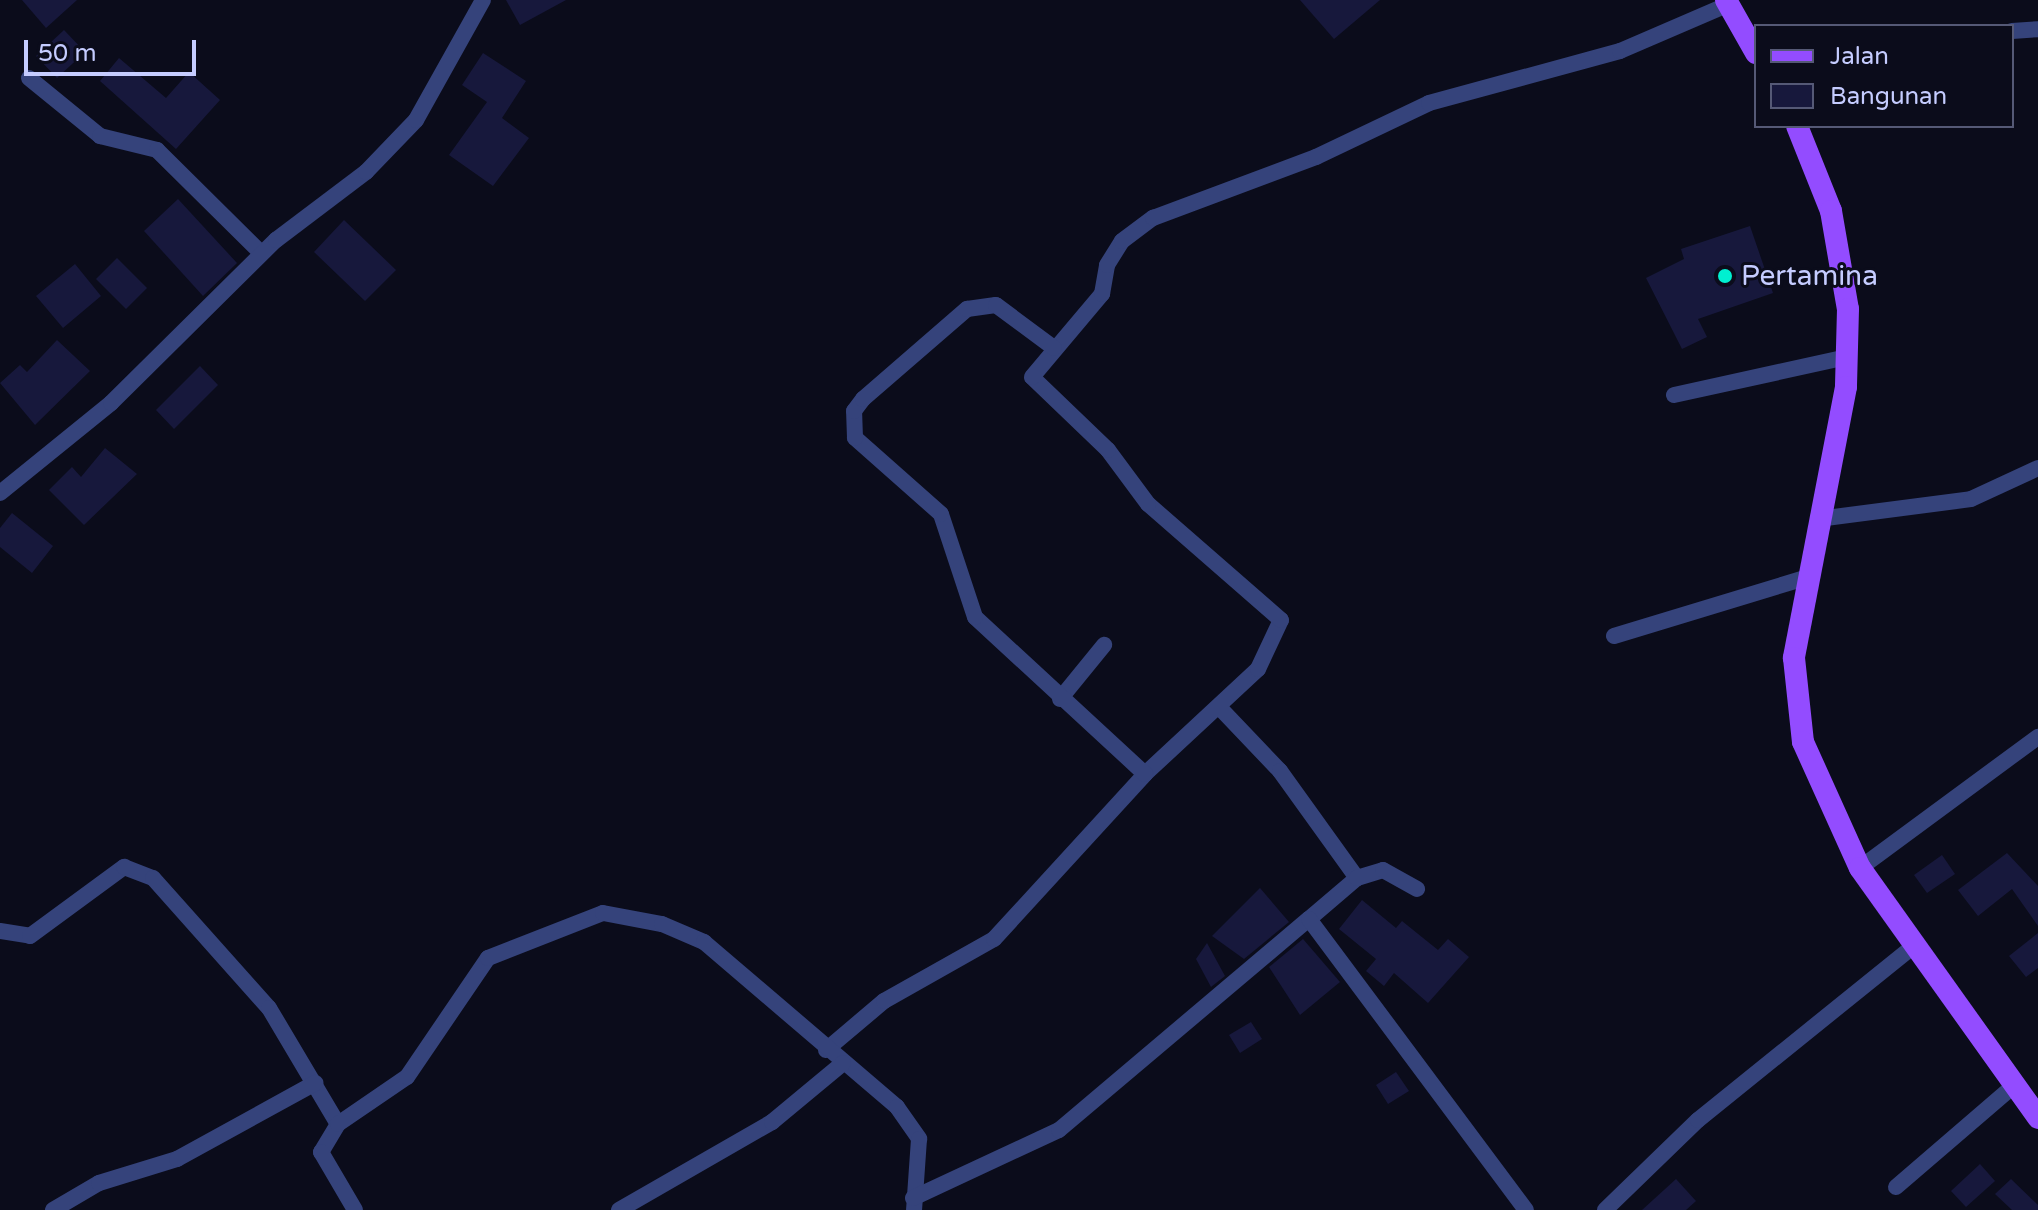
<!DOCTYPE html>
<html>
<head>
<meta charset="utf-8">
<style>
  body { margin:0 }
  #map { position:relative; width:2038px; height:1210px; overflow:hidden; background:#0b0c1b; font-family:"Varela Round",sans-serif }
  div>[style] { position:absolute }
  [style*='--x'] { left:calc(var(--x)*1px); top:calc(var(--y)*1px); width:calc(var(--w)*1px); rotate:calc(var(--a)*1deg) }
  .building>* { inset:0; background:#17183c }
  .minor>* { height:16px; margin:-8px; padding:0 8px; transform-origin:8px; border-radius:8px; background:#35437b }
  .primary>* { height:22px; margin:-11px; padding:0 11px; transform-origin:11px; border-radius:11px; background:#934cff }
  .dots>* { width:22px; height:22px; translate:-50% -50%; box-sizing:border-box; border:4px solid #0b0c1b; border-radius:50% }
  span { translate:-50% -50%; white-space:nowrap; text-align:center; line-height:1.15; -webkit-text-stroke:6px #0b0c1b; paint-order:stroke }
  .poi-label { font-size:28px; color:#c5ccff }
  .left { translate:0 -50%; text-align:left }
  .legend { position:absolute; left:1754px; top:24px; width:260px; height:104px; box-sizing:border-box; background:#0b0c1b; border:2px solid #555976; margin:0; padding:10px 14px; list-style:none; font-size:24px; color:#c5ccff }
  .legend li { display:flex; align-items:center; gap:16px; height:40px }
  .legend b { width:40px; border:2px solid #555976 }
  .scale { position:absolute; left:24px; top:40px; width:172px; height:36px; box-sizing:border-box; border:4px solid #c5ccff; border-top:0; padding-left:10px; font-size:24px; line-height:28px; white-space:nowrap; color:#c5ccff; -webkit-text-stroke:6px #0b0c1b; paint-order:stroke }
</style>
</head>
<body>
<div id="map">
  <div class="building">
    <div style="clip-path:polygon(22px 0,77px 0,46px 28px)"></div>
    <div style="clip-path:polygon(506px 0,566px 0,520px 25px)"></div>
    <div style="clip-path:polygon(1300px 0,1380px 0,1334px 39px)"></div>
    <div style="clip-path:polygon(64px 30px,85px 52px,57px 78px,36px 56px)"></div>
    <div style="clip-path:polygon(483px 53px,526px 81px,502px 118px,529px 138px,493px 186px,449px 155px,487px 102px,462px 85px)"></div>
    <div style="clip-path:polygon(119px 58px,166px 98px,189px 72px,220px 100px,176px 149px,100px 81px)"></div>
    <div style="clip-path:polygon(178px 199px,237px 263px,203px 296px,144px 231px)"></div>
    <div style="clip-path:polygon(344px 220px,396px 270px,365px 301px,314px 252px)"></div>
    <div style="clip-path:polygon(1750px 226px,1773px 293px,1698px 319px,1707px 337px,1682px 349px,1646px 278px,1684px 259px,1681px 249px)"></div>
    <div style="clip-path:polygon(117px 258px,147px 288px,126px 309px,96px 279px)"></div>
    <div style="clip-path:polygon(75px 264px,101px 296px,63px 328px,36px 296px)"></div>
    <div style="clip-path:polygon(57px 340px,90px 371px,35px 425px,0 383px,20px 365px,27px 372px)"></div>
    <div style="clip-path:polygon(200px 366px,218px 385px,174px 429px,156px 410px)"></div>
    <div style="clip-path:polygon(105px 448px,137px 474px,84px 525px,49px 490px,72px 467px,81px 477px)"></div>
    <div style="clip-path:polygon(12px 513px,53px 546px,32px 573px,0 547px,0 528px)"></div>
    <div style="clip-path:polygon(2007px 853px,2038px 886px,2038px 926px,2012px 889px,1978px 916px,1958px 890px)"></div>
    <div style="clip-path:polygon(1942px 855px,1955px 874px,1927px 893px,1914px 875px)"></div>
    <div style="clip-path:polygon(1260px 888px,1289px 922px,1244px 959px,1212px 936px)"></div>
    <div style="clip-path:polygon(1362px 900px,1396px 928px,1402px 921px,1438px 950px,1448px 939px,1469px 957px,1428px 1003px,1394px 973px,1384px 986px,1366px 971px,1376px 959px,1339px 929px)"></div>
    <div style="clip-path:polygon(2038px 933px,2038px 968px,2026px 977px,2009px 956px)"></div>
    <div style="clip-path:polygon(1303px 939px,1340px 982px,1300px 1015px,1269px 967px)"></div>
    <div style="clip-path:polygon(1207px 943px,1225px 976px,1211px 987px,1196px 959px)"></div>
    <div style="clip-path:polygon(1251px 1022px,1262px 1039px,1240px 1053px,1229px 1035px)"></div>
    <div style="clip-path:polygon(1396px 1072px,1409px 1091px,1388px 1104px,1376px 1085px)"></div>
    <div style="clip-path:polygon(1980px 1164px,1995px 1181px,1966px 1207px,1951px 1191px)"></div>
    <div style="clip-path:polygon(1676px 1179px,1696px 1201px,1686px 1210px,1642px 1210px)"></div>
    <div style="clip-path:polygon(2011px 1179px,2038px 1205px,2038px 1210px,2012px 1210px,1995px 1194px)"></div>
  </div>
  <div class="minor">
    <div style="--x:2012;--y:31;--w:26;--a:-4"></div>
    <div style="--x:29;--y:78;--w:92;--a:39.2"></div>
    <div style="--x:100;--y:136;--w:59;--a:13.8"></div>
    <div style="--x:157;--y:150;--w:146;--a:44.7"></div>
    <div style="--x:1674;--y:395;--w:177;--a:-12.4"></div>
    <div style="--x:0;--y:493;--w:143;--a:-39"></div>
    <div style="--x:111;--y:403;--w:232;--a:-44.7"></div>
    <div style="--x:276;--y:240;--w:113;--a:-37.1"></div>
    <div style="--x:366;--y:172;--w:72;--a:-46.1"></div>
    <div style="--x:416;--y:120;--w:137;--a:-60.8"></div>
    <div style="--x:1818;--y:519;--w:154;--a:-7.4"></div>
    <div style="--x:1971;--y:499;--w:74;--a:-24.8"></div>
    <div style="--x:1614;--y:636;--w:203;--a:-16.9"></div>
    <div style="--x:1060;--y:699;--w:70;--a:-50.8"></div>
    <div style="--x:1220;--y:708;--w:87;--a:46.4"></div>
    <div style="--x:1280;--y:771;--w:132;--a:54.3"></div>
    <div style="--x:1357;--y:878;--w:63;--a:139.5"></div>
    <div style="--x:1145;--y:774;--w:154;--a:-42.9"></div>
    <div style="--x:1258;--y:669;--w:54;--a:-64.9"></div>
    <div style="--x:1281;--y:620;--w:176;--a:-138.9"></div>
    <div style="--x:1148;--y:504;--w:67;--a:-126.5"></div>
    <div style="--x:1108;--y:450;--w:105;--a:-136.2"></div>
    <div style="--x:1032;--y:377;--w:109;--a:-49.9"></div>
    <div style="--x:1102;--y:294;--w:29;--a:-80"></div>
    <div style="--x:1107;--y:265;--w:28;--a:-58"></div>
    <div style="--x:1122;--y:241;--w:39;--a:-37"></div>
    <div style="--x:1153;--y:218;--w:174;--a:-20.5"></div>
    <div style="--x:1316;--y:157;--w:125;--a:-25.5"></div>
    <div style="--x:1429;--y:103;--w:198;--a:-15.2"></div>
    <div style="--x:1620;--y:51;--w:119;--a:-23.3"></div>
    <div style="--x:1860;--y:868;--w:221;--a:-36.4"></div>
    <div style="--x:1357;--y:878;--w:27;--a:-17"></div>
    <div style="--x:1383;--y:870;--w:39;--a:29"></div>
    <div style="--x:0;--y:931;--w:30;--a:9"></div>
    <div style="--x:30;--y:936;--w:117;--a:-36.3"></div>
    <div style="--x:124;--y:867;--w:31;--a:21"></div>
    <div style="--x:153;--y:878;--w:174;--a:48.3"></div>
    <div style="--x:269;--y:1008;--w:135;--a:59.3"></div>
    <div style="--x:338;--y:1124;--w:33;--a:121"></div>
    <div style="--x:321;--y:1152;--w:67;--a:59.6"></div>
    <div style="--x:826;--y:1050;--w:76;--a:-40.2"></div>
    <div style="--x:884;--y:1001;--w:126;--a:-29.4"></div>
    <div style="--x:994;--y:939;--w:224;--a:-47.5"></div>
    <div style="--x:1145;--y:774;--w:231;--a:-137.3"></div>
    <div style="--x:975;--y:617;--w:108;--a:-108.3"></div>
    <div style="--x:941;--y:514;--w:115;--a:-138.5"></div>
    <div style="--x:855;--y:438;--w:27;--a:-92"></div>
    <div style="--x:854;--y:411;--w:15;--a:-53"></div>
    <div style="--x:863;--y:399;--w:138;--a:-40.9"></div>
    <div style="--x:967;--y:309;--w:29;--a:-8"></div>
    <div style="--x:996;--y:305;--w:72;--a:36.6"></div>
    <div style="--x:338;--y:1124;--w:83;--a:-34.3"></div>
    <div style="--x:407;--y:1077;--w:144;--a:-55.8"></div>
    <div style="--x:488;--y:958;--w:123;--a:-21.4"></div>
    <div style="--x:603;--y:913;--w:60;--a:10.6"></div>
    <div style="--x:662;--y:924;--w:46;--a:23.2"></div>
    <div style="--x:704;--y:942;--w:254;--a:40.5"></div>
    <div style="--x:897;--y:1107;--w:39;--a:55"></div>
    <div style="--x:919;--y:1139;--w:71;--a:94"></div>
    <div style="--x:1896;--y:1187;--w:152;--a:-40.7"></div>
    <div style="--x:913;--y:1198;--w:161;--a:-25"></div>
    <div style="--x:1059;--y:1130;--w:327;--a:-40.2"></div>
    <div style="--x:1309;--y:919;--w:363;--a:53.3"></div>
    <div style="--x:53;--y:1210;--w:53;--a:-30.4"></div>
    <div style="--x:99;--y:1183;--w:82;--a:-17.1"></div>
    <div style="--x:177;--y:1159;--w:158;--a:-28.8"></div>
    <div style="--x:619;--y:1210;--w:177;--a:-29.9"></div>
    <div style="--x:772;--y:1122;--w:92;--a:-39.7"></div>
    <div style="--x:1605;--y:1210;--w:129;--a:-44.1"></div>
    <div style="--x:1698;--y:1120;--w:274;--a:-38.9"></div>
  </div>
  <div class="primary">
    <div style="--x:1726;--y:0;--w:61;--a:60.5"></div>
    <div style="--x:1797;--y:126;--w:92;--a:68.2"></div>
    <div style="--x:1831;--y:211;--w:99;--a:80.2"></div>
    <div style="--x:1848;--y:309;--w:78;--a:91.5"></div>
    <div style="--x:1846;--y:387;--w:276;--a:100.9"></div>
    <div style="--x:1794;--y:658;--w:84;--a:83.9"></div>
    <div style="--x:1803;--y:742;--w:138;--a:65.7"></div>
    <div style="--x:1860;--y:868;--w:307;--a:54.5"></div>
  </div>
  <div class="dots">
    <div style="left:1725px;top:276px;background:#00f0d1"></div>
  </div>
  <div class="poi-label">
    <span class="left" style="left:1741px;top:276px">Pertamina</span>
  </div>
  <ul class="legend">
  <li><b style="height:10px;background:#934cff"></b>Jalan</li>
  <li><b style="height:22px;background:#17183c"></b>Bangunan</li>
  </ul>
  <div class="scale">50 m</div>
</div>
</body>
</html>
